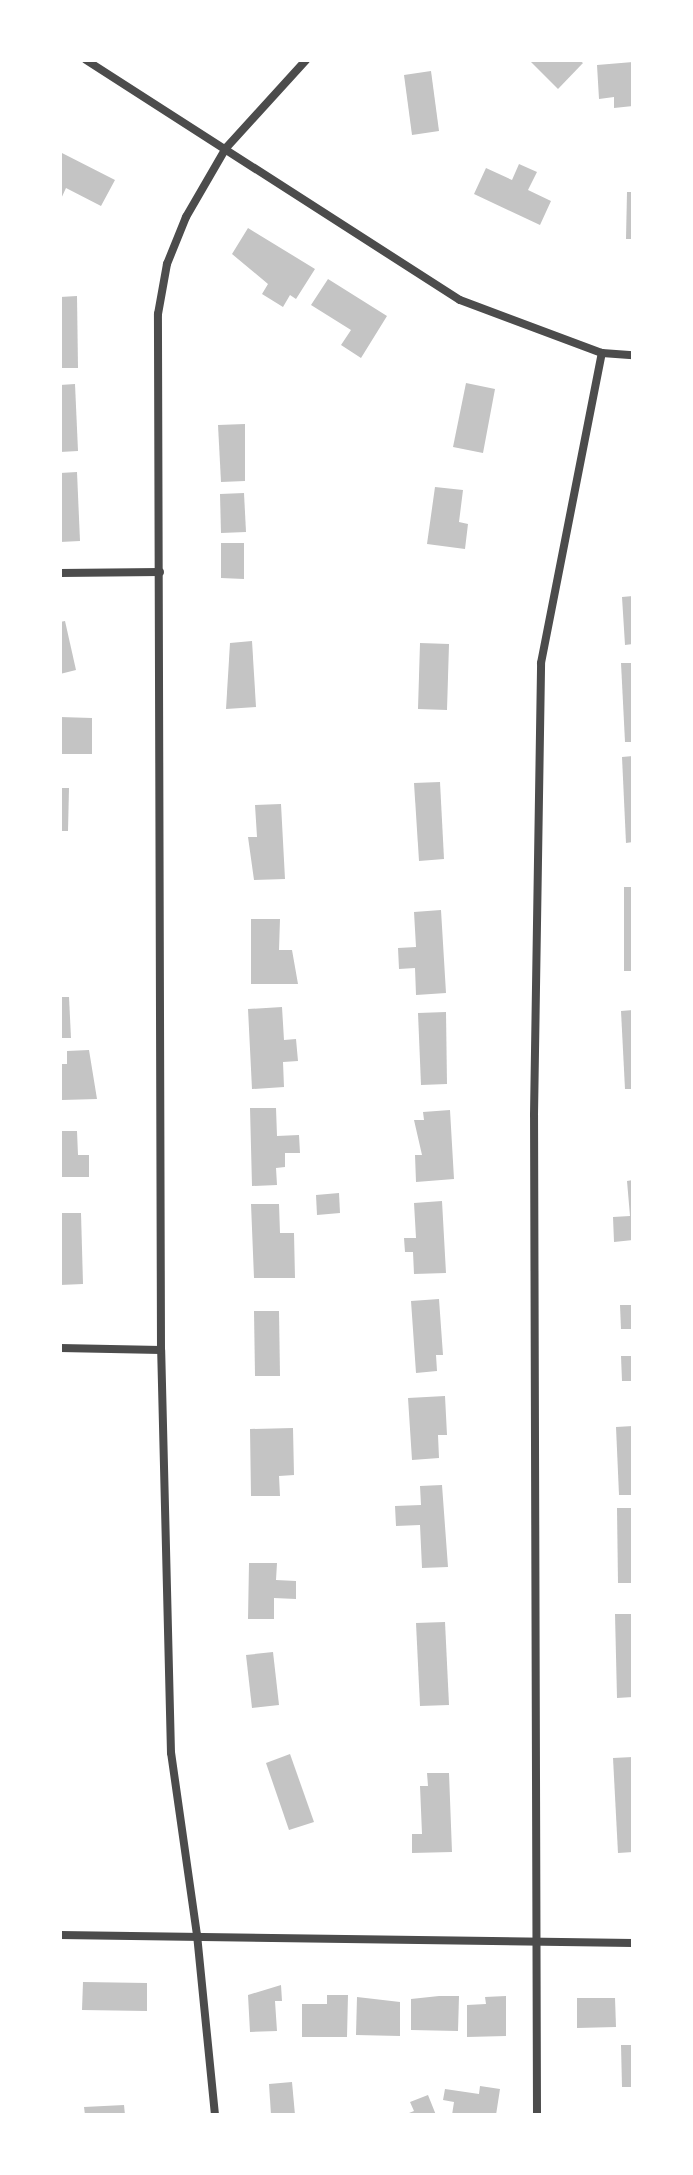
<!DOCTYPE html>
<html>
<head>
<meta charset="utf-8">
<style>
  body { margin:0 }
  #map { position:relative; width:693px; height:2175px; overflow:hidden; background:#fff; font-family:"Fira Sans",sans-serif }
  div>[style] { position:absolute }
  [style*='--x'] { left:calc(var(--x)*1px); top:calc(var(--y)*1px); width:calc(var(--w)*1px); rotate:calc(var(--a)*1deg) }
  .building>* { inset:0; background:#c4c4c4 }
  .minor>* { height:8px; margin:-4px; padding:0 4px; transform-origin:4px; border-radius:4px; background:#4c4c4c }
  span { translate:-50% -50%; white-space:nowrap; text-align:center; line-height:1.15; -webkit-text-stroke:6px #fff; paint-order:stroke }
  .frame { position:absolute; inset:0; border:62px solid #fff; pointer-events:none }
</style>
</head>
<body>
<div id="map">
  <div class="building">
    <div style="clip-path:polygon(529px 60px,579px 60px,583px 63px,558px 89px)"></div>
    <div style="clip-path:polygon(633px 62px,633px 106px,614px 108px,614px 97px,599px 99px,597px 65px)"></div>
    <div style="clip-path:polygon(431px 71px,439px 131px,412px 135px,404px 75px)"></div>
    <div style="clip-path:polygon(60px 152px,115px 180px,101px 206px,66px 188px,60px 201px)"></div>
    <div style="clip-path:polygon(519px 164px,537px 172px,528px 190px,551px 201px,540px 225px,474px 194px,486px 168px,512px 180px)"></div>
    <div style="clip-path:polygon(627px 192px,633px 192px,633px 239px,626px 239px)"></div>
    <div style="clip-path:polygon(248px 228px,315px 269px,296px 299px,290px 295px,283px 307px,262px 294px,268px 284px,232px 254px)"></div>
    <div style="clip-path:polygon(328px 279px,387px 316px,361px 358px,341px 345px,351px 330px,311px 305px)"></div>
    <div style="clip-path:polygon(77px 296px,78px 368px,60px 368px,60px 297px)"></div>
    <div style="clip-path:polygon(466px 383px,495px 389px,483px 453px,453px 447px)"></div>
    <div style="clip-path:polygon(75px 384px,78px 451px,60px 452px,60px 385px)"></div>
    <div style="clip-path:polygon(245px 424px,245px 481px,221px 482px,218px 425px)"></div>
    <div style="clip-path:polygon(77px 472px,80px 541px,60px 542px,60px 473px)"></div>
    <div style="clip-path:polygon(435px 487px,463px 490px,459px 522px,468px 524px,465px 549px,427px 544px)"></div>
    <div style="clip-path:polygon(244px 493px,246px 532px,221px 533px,220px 494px)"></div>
    <div style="clip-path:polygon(221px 543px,244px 543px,244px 579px,221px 578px)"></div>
    <div style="clip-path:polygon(633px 596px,633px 644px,625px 645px,622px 597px)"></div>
    <div style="clip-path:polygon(65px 621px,76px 670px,60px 674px,60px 622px)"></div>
    <div style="clip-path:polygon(252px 641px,256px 707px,226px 709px,230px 643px)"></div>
    <div style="clip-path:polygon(420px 643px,449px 644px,447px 710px,418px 709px)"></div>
    <div style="clip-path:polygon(621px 663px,633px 663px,633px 742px,625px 742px)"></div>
    <div style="clip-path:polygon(60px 717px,92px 718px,92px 754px,60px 754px)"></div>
    <div style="clip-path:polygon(633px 756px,633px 842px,626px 843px,622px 757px)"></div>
    <div style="clip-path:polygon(440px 782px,444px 859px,419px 861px,414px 783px)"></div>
    <div style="clip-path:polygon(60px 788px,69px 788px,68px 831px,60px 831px)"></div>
    <div style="clip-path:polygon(281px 804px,285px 879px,254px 880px,248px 837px,257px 837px,255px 805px)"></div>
    <div style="clip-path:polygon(624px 887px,633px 887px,633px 971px,624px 971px)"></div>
    <div style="clip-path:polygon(441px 910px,446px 993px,416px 995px,415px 968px,399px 969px,398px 948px,416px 947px,414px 912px)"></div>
    <div style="clip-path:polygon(251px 919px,280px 919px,279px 950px,292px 950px,298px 984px,251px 984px)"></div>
    <div style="clip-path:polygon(60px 997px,69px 997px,71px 1038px,60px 1038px)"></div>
    <div style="clip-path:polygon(282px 1007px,284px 1040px,296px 1039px,298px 1061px,283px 1062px,284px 1087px,252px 1089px,248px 1009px)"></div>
    <div style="clip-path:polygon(633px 1010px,633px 1089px,625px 1089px,621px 1011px)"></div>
    <div style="clip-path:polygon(446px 1012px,447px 1084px,421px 1085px,418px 1013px)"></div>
    <div style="clip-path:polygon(89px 1050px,97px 1099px,62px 1100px,60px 1064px,67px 1064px,67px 1051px)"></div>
    <div style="clip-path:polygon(250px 1108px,276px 1108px,277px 1136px,299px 1135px,300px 1153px,285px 1153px,285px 1167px,276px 1168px,277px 1185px,252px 1186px)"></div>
    <div style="clip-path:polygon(450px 1110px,454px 1179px,416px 1182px,415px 1155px,422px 1155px,414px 1120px,424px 1120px,423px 1112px)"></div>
    <div style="clip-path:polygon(60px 1131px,77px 1131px,78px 1155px,89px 1155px,89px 1177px,60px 1177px)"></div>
    <div style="clip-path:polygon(633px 1180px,633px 1240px,614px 1242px,613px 1217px,630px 1216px,627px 1181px)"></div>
    <div style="clip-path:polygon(339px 1193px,340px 1213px,317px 1215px,316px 1195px)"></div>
    <div style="clip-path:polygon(442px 1201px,446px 1273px,414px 1274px,413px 1252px,405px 1252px,404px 1238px,416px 1238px,414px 1203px)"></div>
    <div style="clip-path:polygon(251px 1204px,279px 1204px,280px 1233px,294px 1233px,295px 1278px,254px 1278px)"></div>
    <div style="clip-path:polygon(60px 1213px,81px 1213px,83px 1284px,60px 1285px)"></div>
    <div style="clip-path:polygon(439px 1299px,443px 1355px,436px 1355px,437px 1371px,416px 1373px,411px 1301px)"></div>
    <div style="clip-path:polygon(620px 1305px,633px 1305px,633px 1329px,621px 1329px)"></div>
    <div style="clip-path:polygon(254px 1311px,279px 1311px,280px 1376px,255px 1376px)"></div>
    <div style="clip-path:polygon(621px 1356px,633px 1356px,633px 1381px,622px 1381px)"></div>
    <div style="clip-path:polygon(445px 1396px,447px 1435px,438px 1435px,439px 1458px,412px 1460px,408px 1398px)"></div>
    <div style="clip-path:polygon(633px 1426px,633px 1495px,619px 1495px,616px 1427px)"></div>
    <div style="clip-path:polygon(293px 1428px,294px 1475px,279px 1476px,280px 1496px,251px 1496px,250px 1429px)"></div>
    <div style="clip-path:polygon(442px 1485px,448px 1567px,422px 1568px,420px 1525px,396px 1526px,395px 1506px,421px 1505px,420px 1486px)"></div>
    <div style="clip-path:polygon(617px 1508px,633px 1508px,633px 1583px,618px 1583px)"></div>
    <div style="clip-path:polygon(249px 1563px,277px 1563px,276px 1580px,296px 1581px,296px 1599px,274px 1598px,274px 1619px,248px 1619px)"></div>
    <div style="clip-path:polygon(615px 1614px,633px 1614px,633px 1697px,617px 1698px)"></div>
    <div style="clip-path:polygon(445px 1622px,449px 1705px,420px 1706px,416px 1623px)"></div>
    <div style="clip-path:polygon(273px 1652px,279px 1705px,252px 1708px,246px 1655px)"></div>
    <div style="clip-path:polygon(290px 1754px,314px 1822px,289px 1830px,266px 1763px)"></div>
    <div style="clip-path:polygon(633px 1757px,633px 1852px,618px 1853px,613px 1758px)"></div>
    <div style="clip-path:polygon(427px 1773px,449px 1773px,452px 1852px,412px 1853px,412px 1834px,422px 1834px,420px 1786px,428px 1786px)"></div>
    <div style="clip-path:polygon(83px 1982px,147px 1983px,147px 2011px,82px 2010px)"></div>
    <div style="clip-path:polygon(281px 1985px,282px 2001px,275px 2001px,277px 2031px,250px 2032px,248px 1995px)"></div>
    <div style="clip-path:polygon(327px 1995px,348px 1995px,347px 2037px,302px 2037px,302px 2004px,327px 2004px)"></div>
    <div style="clip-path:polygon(439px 1996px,459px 1996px,458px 2031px,411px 2030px,411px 1999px)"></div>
    <div style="clip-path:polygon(506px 1996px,506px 2036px,467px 2037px,467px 2005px,486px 2004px,485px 1997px)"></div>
    <div style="clip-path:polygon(357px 1997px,400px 2002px,400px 2036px,356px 2035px)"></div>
    <div style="clip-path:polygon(577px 1998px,615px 1998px,616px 2027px,577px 2028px)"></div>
    <div style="clip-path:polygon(621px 2045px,633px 2045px,633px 2087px,622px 2087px)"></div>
    <div style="clip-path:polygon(292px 2082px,295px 2115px,271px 2115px,269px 2084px)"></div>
    <div style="clip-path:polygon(480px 2086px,500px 2089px,496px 2115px,452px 2115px,454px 2102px,443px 2100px,445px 2089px,479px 2094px)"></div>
    <div style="clip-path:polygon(428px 2095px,436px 2115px,404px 2115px,414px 2111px,410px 2102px)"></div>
    <div style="clip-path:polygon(124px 2105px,125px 2115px,85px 2115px,84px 2107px)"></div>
  </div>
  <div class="minor">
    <div style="--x:86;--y:60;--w:444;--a:32.7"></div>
    <div style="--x:460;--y:300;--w:152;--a:20.5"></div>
    <div style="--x:602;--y:353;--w:31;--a:4"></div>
    <div style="--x:60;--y:573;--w:100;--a:-0.6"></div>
    <div style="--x:60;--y:1348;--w:101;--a:1.1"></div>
    <div style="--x:60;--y:1935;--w:573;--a:0.8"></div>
    <div style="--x:215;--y:2115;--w:181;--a:-95.7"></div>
    <div style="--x:197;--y:1935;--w:184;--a:-98.1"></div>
    <div style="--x:171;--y:1753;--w:403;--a:-91.4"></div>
    <div style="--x:161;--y:1350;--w:1036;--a:-90.17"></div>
    <div style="--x:158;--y:314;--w:51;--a:-79.8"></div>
    <div style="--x:167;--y:264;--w:51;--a:-68"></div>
    <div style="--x:186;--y:217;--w:80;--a:-59.9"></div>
    <div style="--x:226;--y:148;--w:119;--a:-47.7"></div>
    <div style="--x:537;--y:2115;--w:1000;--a:-90.17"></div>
    <div style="--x:534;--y:1115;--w:452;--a:-89.1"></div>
    <div style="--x:541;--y:663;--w:316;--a:-78.9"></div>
  </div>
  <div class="frame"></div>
</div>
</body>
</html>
